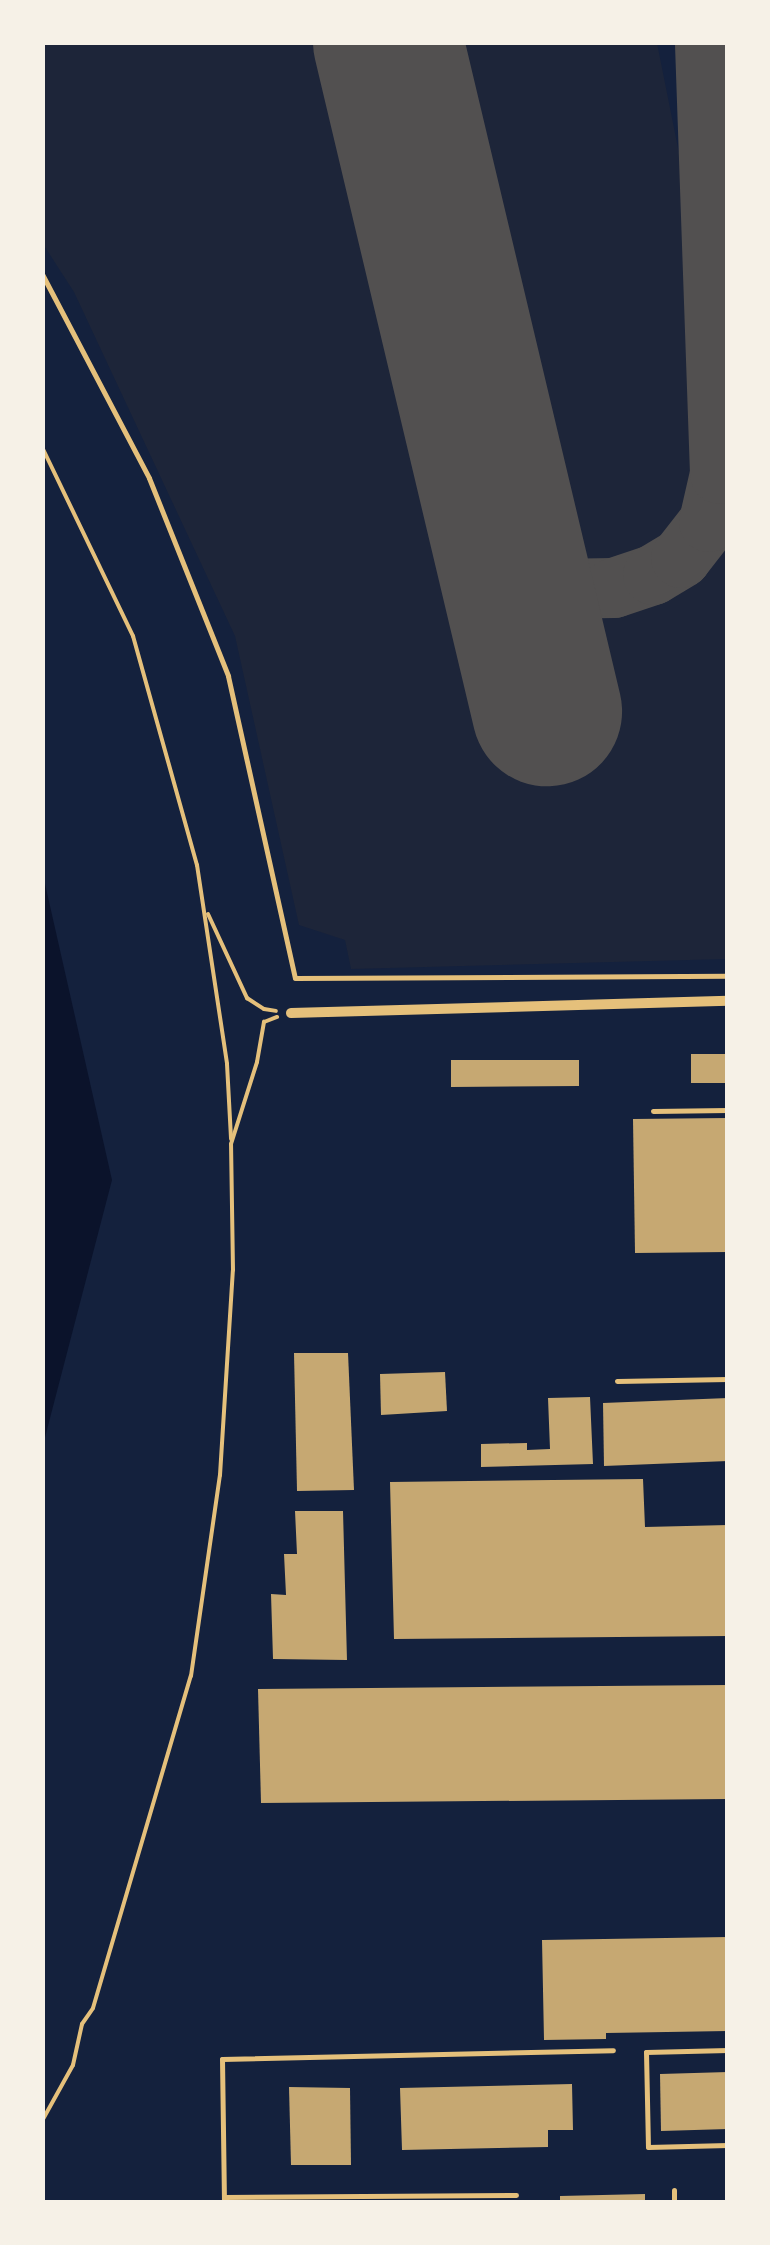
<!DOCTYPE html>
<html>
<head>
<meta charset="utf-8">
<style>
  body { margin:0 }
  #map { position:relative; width:770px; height:2245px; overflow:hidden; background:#14213d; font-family:"Exo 2",sans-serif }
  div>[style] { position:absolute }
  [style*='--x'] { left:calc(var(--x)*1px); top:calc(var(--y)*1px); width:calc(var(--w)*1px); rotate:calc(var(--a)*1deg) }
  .green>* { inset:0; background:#1d2539 }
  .water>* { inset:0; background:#0b132b }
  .taxiway>* { height:60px; margin:-30px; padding:0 30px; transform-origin:30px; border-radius:30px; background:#525050 }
  .runway>* { height:150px; margin:-75px; padding:0 75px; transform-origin:75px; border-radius:75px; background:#525050 }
  .building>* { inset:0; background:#c6a872 }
  .path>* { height:4px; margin:-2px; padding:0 2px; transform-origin:2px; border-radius:2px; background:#e5c07b }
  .service>* { height:5px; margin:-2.5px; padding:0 2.5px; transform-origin:2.5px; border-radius:2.5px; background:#e5c07b }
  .minor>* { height:10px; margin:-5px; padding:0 5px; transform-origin:5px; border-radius:5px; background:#e5c07b }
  span { translate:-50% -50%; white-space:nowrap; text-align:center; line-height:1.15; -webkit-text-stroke:9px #f6f1e7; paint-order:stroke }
  .frame { position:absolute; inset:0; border:45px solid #f6f1e7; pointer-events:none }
</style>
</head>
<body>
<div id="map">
  <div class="green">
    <div style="clip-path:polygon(42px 43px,326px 43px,499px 744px,607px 721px,584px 634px,591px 616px,662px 592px,691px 576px,715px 553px,727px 531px,727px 959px,351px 969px,345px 940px,299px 925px,235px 636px,74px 292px,43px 244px)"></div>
    <div style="clip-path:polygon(436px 43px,657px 43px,688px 198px,697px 492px,685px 520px,670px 537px,618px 561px,588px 562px,573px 558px,561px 547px)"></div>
  </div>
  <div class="water">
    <div style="clip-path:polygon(43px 875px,112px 1180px,43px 1445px)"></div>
  </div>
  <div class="taxiway">
    <div style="--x:509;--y:550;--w:38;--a:53"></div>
    <div style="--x:532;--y:580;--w:21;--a:25"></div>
    <div style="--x:551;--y:589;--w:63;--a:-0.9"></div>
    <div style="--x:614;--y:588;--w:41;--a:-18.4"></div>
    <div style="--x:653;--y:575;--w:33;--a:-31"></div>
    <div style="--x:681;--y:558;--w:46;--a:-52.1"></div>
    <div style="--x:709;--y:522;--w:49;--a:-77.1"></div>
    <div style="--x:720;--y:474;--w:432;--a:-92"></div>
  </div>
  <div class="runway">
    <div style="--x:388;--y:42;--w:688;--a:76.63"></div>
  </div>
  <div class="building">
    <div style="clip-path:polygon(691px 1054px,728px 1054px,728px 1083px,691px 1083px)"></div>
    <div style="clip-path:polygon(451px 1060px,579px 1060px,579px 1086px,451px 1087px)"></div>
    <div style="clip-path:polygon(728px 1118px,728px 1252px,635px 1253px,633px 1119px)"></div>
    <div style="clip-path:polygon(294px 1353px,348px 1353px,354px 1490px,297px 1491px)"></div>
    <div style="clip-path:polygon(445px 1372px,447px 1411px,381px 1415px,380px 1374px)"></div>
    <div style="clip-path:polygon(590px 1397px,593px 1464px,481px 1467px,481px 1444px,527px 1443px,527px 1450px,550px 1449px,548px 1398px)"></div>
    <div style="clip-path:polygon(728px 1398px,728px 1461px,604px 1466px,603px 1403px)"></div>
    <div style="clip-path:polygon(643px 1479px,645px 1527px,728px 1525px,728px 1636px,394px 1639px,390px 1482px)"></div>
    <div style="clip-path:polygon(295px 1511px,343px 1511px,347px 1660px,273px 1659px,271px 1594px,286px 1595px,284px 1554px,297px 1554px)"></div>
    <div style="clip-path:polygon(728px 1685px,728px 1799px,261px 1803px,258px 1689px)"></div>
    <div style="clip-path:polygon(728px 1937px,728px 2031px,606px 2033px,606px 2039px,544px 2040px,542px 1940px)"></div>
    <div style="clip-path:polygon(728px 2072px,728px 2129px,661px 2131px,660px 2074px)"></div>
    <div style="clip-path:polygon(572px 2084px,573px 2130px,548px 2130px,548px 2147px,402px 2150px,400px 2088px)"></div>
    <div style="clip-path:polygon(289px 2087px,350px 2088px,351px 2165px,291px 2165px)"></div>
    <div style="clip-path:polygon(645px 2194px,645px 2202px,560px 2202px,560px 2196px)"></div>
  </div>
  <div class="path">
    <div style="--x:42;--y:447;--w:210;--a:64.3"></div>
    <div style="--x:133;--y:636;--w:238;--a:74.4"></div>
    <div style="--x:197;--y:865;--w:201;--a:81.4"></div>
    <div style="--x:227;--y:1064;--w:75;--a:86.9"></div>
    <div style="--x:208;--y:914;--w:93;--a:65.1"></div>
    <div style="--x:247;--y:998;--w:20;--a:33"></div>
    <div style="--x:264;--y:1009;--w:12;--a:9"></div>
    <div style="--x:42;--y:2121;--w:64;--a:-61"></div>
    <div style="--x:73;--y:2065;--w:42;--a:-77.6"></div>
    <div style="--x:82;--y:2024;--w:19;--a:-55"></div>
    <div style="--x:93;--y:2008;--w:346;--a:-73.6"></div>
    <div style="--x:191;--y:1676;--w:203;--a:-81.8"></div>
    <div style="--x:220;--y:1475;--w:205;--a:-86.4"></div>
    <div style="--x:233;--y:1270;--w:126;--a:-90.9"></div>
    <div style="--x:231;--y:1144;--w:86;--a:-72.4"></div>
    <div style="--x:257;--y:1062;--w:41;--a:-80.1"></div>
    <div style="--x:264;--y:1022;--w:14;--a:-21"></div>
  </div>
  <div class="service">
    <div style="--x:42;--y:274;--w:230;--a:62.3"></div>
    <div style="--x:149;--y:478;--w:213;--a:68.2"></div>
    <div style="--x:228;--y:676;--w:309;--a:77.5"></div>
    <div style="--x:295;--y:978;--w:433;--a:-0.3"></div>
    <div style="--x:653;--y:1111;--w:75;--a:-0.8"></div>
    <div style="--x:617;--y:1381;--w:111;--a:-1"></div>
    <div style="--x:728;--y:2050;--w:82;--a:178.6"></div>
    <div style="--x:646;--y:2052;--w:95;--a:88.8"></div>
    <div style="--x:648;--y:2147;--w:80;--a:-1.4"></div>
    <div style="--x:674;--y:2190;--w:12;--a:90"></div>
    <div style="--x:224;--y:2197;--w:292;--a:-0.4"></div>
    <div style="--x:224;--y:2202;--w:143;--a:-90.8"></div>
    <div style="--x:222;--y:2059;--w:391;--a:-1.3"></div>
  </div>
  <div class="minor">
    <div style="--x:291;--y:1013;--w:437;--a:-1.6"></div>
  </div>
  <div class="frame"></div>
</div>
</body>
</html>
